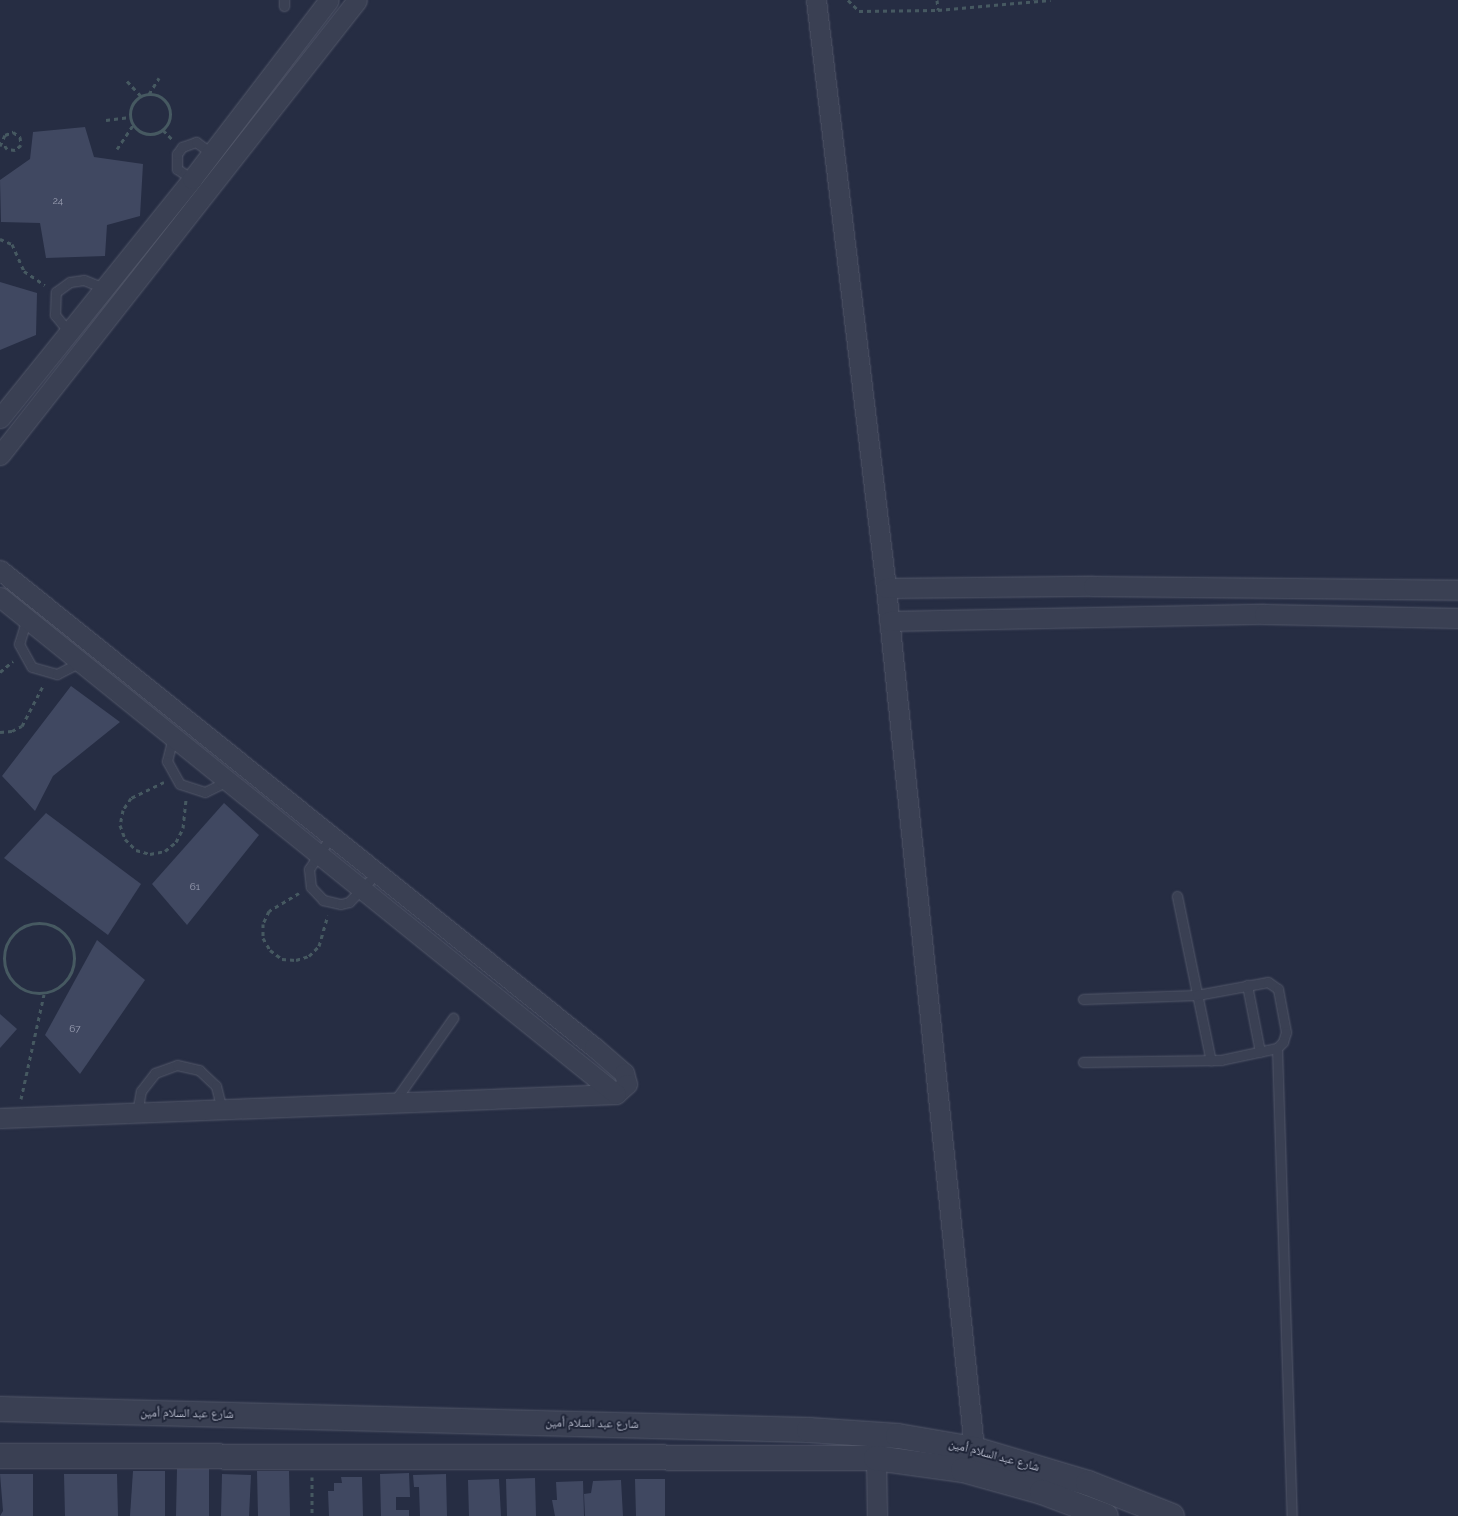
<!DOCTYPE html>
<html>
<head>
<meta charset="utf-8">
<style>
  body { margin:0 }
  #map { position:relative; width:1458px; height:1516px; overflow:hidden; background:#262d43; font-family:Raleway,"Noto Naskh Arabic",sans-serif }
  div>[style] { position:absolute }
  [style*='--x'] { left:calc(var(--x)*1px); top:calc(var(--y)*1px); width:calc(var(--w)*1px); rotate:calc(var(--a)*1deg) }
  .building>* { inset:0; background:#404861 }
  .path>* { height:3px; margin-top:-1.5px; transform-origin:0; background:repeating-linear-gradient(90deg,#465961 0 4px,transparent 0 8px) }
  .path>.ring { margin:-1.5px; padding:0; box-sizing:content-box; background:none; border:3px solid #465961; border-radius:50% }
  .roads { filter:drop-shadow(0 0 1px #53586a) drop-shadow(0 0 1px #53586a) }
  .service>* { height:9px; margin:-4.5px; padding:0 4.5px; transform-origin:4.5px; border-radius:4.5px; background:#3a4053 }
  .minor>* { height:19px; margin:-9.5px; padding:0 9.5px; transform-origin:9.5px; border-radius:9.5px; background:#3a4053 }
  .tertiary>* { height:24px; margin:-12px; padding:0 12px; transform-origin:12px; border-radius:12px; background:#3a4053 }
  span { translate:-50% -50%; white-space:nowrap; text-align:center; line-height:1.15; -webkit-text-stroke:4px #1f2538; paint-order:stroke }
  .number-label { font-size:10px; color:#9a9fb2 }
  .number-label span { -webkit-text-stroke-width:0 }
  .street-label { font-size:12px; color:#b8bccd }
</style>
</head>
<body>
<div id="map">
  <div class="building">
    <div style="clip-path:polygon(85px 127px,94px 157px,143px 164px,140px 216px,107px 225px,105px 256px,46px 258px,40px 223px,1px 222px,0 180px,30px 159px,33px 132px)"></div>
    <div style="clip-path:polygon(0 282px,37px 293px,36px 335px,0 350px)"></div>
    <div style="clip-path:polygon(71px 686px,120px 722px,53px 776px,35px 811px,2px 776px)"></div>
    <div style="clip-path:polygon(224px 803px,259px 835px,187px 925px,152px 884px)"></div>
    <div style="clip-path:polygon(46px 813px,141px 884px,108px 935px,4px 858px)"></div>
    <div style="clip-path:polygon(97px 940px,145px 980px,80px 1074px,45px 1035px)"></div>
    <div style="clip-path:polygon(0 1014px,17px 1029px,0 1048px)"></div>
    <div style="clip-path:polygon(177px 1469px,209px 1469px,209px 1516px,176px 1516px)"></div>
    <div style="clip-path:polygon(133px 1471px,165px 1471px,165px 1516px,130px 1516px)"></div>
    <div style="clip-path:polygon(257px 1471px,289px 1471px,290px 1516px,258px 1516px)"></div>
    <div style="clip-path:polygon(409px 1473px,410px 1497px,396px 1497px,396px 1510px,409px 1510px,409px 1516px,381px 1516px,380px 1474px)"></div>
    <div style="clip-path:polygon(0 1474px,33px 1474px,33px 1516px,0 1516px,3px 1511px)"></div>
    <div style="clip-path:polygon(64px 1474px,117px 1474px,118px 1516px,65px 1516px)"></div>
    <div style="clip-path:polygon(222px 1474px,251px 1475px,249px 1516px,221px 1516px)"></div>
    <div style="clip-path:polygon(446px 1474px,447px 1516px,420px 1516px,419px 1487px,414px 1487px,413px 1475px)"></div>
    <div style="clip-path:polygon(341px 1477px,362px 1477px,363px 1516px,329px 1516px,328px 1491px,334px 1491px,334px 1483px,342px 1483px)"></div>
    <div style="clip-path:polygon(535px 1478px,536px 1516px,507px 1516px,506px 1479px)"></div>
    <div style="clip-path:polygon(499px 1479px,501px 1516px,469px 1516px,468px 1480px)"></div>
    <div style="clip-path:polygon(635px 1479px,665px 1479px,665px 1516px,636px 1516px)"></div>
    <div style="clip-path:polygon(621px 1480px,623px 1516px,585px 1516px,584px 1494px,591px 1493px,593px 1481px)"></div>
    <div style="clip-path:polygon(583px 1481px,584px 1516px,555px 1516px,552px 1500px,557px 1500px,556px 1482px)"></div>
  </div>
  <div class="path">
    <div style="--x:848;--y:0;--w:16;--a:45"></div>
    <div style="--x:859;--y:11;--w:79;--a:-0.7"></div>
    <div style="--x:938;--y:10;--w:113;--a:-5.1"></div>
    <div style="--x:937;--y:0;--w:10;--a:84"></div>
    <div style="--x:127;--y:81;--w:21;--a:47"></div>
    <div class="ring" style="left:130px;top:94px;width:37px;height:37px"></div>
    <div style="--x:149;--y:94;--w:19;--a:-58"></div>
    <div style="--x:106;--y:120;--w:24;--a:-7"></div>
    <div style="--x:163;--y:130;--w:13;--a:45"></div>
    <div style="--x:0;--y:146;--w:12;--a:-66"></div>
    <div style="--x:5;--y:135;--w:9;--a:-21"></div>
    <div style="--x:13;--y:132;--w:9;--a:36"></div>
    <div style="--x:20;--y:137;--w:8;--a:83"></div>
    <div style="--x:21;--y:145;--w:8;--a:140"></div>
    <div style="--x:15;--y:150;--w:8;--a:-173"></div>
    <div style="--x:7;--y:149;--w:7;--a:-124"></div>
    <div style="--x:117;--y:149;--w:29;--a:-56"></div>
    <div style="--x:0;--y:239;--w:13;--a:23"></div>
    <div style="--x:12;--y:244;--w:30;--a:66"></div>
    <div style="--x:24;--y:271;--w:25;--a:34"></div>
    <div style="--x:0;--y:672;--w:17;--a:-40"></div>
    <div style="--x:0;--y:732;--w:12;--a:-5"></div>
    <div style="--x:12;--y:731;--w:11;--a:-27"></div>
    <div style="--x:22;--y:726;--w:47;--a:-62.4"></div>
    <div style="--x:164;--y:782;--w:37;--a:154"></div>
    <div style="--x:131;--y:798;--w:14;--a:124"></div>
    <div style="--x:123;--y:810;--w:15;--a:101"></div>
    <div style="--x:120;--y:825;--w:15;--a:70"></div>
    <div style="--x:125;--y:839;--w:16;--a:45"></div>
    <div style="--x:136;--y:850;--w:15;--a:16"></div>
    <div style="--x:150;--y:854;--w:15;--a:-11"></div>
    <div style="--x:165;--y:851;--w:14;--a:-39"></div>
    <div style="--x:176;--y:842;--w:16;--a:-63"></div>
    <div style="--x:183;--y:828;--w:28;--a:-84"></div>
    <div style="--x:299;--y:893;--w:35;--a:149"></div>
    <div style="--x:269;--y:911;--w:14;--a:115"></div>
    <div style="--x:263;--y:924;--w:14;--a:90"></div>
    <div style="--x:263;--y:938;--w:14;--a:60"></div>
    <div style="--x:270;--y:950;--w:15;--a:37"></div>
    <div style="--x:282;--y:959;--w:14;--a:4"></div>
    <div style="--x:296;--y:960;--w:14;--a:-17"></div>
    <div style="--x:309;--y:956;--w:14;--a:-45"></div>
    <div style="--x:319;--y:946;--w:32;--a:-74"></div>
    <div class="ring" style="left:4px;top:923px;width:67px;height:67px"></div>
    <div style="--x:21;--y:1099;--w:107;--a:-77.6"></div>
    <div style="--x:312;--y:1477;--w:39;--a:90"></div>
  </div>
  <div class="roads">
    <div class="service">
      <div style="--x:284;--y:6;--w:6;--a:-90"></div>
      <div style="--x:192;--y:179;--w:18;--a:-146"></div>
      <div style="--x:177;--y:169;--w:15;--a:-90"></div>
      <div style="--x:177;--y:154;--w:9;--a:-54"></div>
      <div style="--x:182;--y:147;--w:15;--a:-20"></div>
      <div style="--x:196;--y:142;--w:19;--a:36"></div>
      <div style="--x:68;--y:331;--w:21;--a:-129"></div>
      <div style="--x:55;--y:315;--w:23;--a:-88"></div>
      <div style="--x:56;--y:292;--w:17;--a:-36"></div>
      <div style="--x:70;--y:282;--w:14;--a:-8"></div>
      <div style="--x:84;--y:280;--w:22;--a:22"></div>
      <div style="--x:27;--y:618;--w:27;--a:107"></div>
      <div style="--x:19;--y:644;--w:26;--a:61"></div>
      <div style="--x:32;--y:667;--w:26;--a:16"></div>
      <div style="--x:57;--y:674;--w:27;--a:-27"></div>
      <div style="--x:173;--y:737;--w:25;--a:104"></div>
      <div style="--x:167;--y:761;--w:26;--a:61"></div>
      <div style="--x:180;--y:784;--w:26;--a:18"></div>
      <div style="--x:205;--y:792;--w:25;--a:-26"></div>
      <div style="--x:332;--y:835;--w:41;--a:124.1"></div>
      <div style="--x:309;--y:869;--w:18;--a:84"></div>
      <div style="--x:311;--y:887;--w:18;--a:47"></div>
      <div style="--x:323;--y:900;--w:18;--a:13"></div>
      <div style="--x:341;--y:904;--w:8;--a:-14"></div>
      <div style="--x:349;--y:902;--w:42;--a:-46"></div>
      <div style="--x:1177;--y:896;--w:168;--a:78.4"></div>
      <div style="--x:1247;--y:985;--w:68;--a:79"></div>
      <div style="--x:1083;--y:999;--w:114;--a:-2"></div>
      <div style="--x:1197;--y:995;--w:72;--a:-10.4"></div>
      <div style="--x:1268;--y:982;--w:12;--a:35"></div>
      <div style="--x:1278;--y:989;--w:44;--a:79.5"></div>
      <div style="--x:1286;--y:1032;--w:10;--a:107"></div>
      <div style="--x:1283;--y:1042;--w:8;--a:135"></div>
      <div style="--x:1277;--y:1048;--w:57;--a:167.9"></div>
      <div style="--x:1221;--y:1060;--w:138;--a:179.2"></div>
      <div style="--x:1277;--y:1048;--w:468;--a:88.2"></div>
      <div style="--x:394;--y:1102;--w:103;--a:-54.9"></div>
      <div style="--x:137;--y:1113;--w:22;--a:-80"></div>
      <div style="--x:141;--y:1091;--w:23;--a:-52"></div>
      <div style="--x:155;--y:1073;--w:23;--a:-20"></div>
      <div style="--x:177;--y:1065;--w:23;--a:13"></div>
      <div style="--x:199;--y:1070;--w:23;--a:43"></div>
      <div style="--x:216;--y:1086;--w:25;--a:76"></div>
    </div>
    <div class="minor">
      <div style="--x:816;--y:0;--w:592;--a:83.21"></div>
      <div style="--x:886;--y:588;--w:865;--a:84.16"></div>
      <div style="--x:0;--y:418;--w:307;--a:-51.2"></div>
      <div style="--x:192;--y:179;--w:225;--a:-52.6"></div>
      <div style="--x:0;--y:455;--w:578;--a:-51.88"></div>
      <div style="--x:0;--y:570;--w:762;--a:38.77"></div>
      <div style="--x:594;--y:1047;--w:40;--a:41"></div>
      <div style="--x:624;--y:1073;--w:11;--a:75"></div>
      <div style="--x:627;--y:1084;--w:15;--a:138"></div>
      <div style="--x:616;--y:1094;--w:616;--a:177.77"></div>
      <div style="--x:886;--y:588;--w:207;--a:-0.6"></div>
      <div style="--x:1093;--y:586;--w:365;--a:0.6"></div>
      <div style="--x:0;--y:597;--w:791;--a:38.9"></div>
      <div style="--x:889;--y:621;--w:375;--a:-1.1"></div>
      <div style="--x:1264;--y:614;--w:194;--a:1.2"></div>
      <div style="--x:876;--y:1458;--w:58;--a:89"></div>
    </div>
    <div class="tertiary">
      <div style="--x:0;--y:1409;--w:809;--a:1.49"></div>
      <div style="--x:809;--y:1430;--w:89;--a:3.9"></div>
      <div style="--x:898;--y:1436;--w:77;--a:9.7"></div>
      <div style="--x:974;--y:1449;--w:119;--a:16.6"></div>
      <div style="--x:1088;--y:1483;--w:90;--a:21.4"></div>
      <div style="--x:0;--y:1456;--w:876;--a:0.13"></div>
      <div style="--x:876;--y:1458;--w:88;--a:7.9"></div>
      <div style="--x:963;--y:1470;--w:82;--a:15.6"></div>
      <div style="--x:1042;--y:1492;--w:68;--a:20.6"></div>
    </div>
  </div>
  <div class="number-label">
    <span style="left:58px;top:201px">24</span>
    <span style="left:195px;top:887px">61</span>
    <span style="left:75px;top:1029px">67</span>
  </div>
  <div class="street-label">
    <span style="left:187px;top:1414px;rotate:1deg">شارع عبد السلام أمين</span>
    <span style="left:592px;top:1424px;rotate:1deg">شارع عبد السلام أمين</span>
    <span style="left:994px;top:1456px;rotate:15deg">شارع عبد السلام أمين</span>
  </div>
</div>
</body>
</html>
